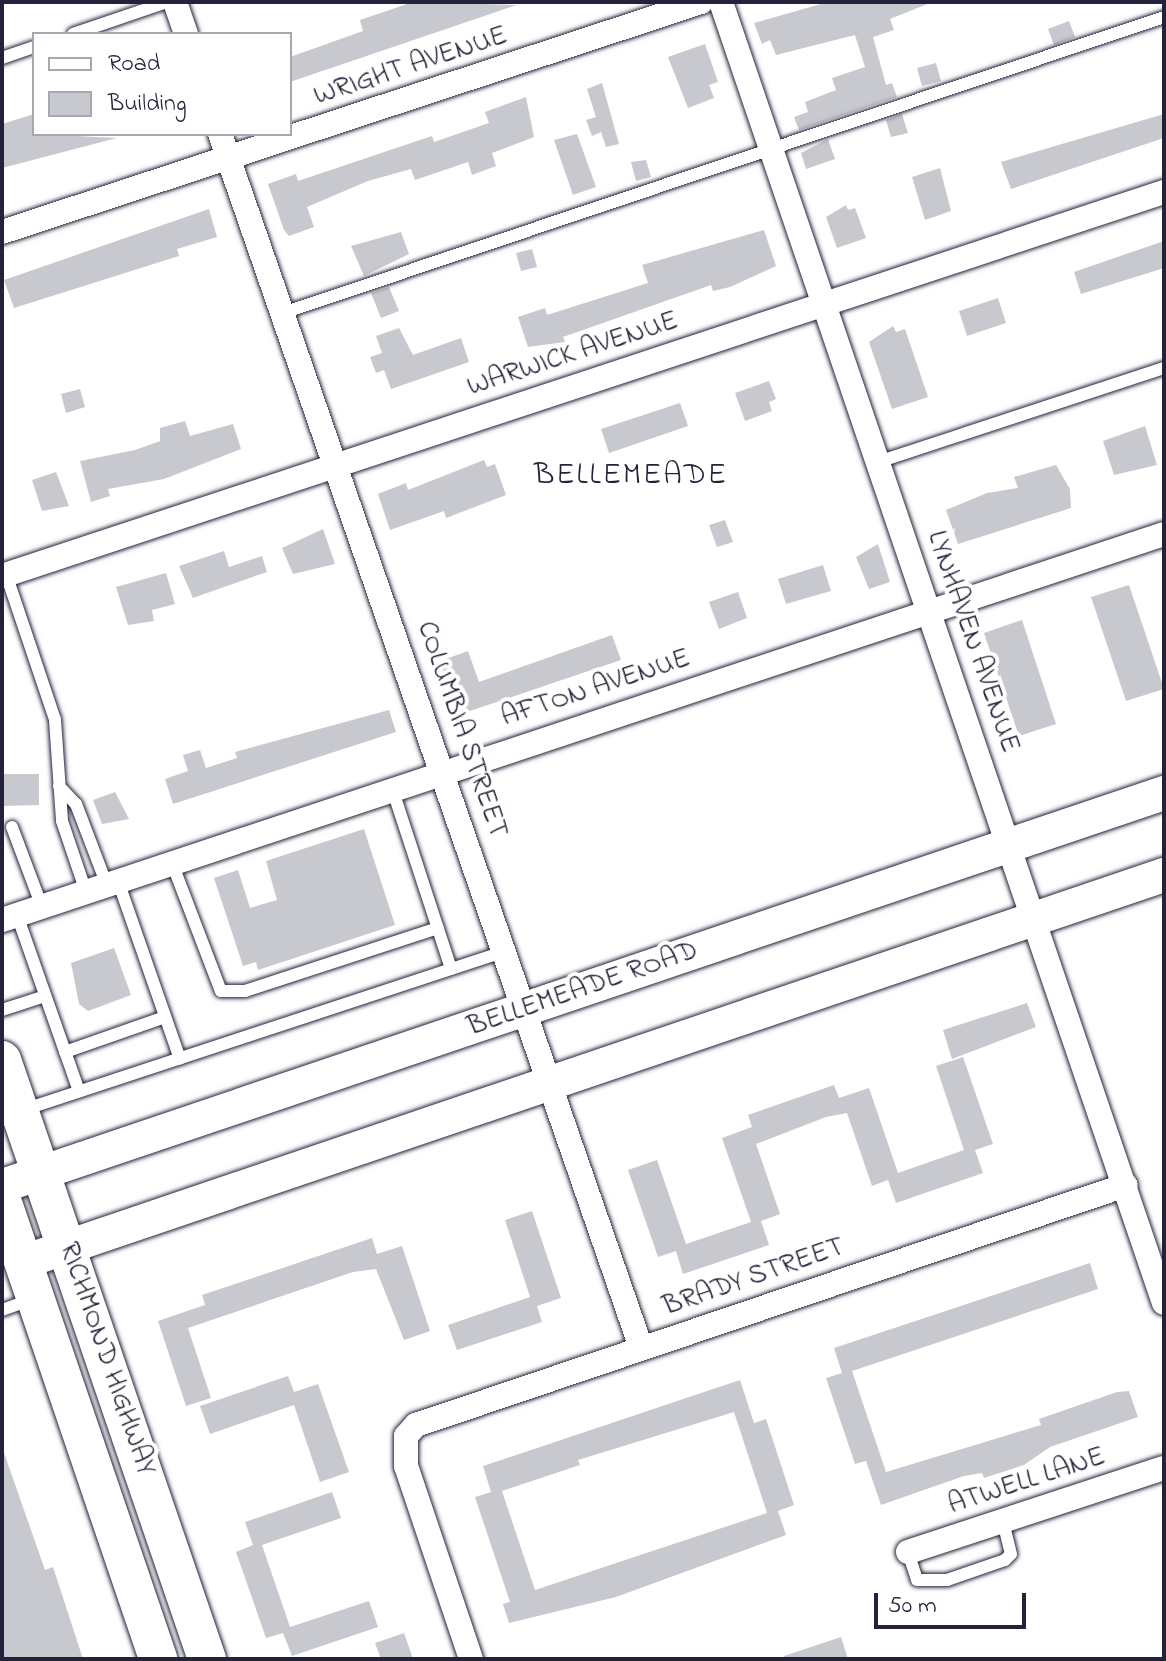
<!DOCTYPE html>
<html>
<head>
<meta charset="utf-8">
<style>
  body { margin:0 }
  #map { position:relative; width:1166px; height:1661px; overflow:hidden; background:#fff; font-family:"Indie Flower",sans-serif }
  div>[style] { position:absolute }
  [style*='--x'] { left:calc(var(--x)*1px); top:calc(var(--y)*1px); width:calc(var(--w)*1px); rotate:calc(var(--a)*1deg) }
  .building>* { inset:0; background:#c8c8cf }
  .roads { filter:drop-shadow(0 0 2px #22223b) drop-shadow(0 0 2px #22223b) }
  .service>* { height:12px; margin:-6px; padding:0 6px; transform-origin:6px; border-radius:6px; background:#fff }
  .minor>* { height:24px; margin:-12px; padding:0 12px; transform-origin:12px; border-radius:12px; background:#fff }
  .secondary>* { height:34px; margin:-17px; padding:0 17px; transform-origin:17px; border-radius:17px; background:#fff }
  .primary>* { height:38px; margin:-19px; padding:0 19px; transform-origin:19px; border-radius:19px; background:#fff }
  span { translate:-50% -50%; white-space:nowrap; text-align:center; line-height:1.15; -webkit-text-stroke:8px #fff; paint-order:stroke }
  .street-label { font-size:28px; color:#22223b }
  .neighbourhood-label { font-size:30px; color:#22223b; letter-spacing:2px }
  .frame { position:absolute; inset:0; border:4px solid #22223b; pointer-events:none }
  .legend { position:absolute; left:32px; top:32px; width:260px; height:104px; box-sizing:border-box; background:#fff; border:2px solid #a7a7b1; margin:0; padding:10px 14px; list-style:none; font-size:24px; color:#22223b }
  .legend li { display:flex; align-items:center; gap:16px; height:40px }
  .legend b { width:40px; border:2px solid #a7a7b1 }
  .scale { position:absolute; left:874px; top:1593px; width:152px; height:36px; box-sizing:border-box; border:4px solid #22223b; border-top:0; padding-left:10px; font-size:24px; line-height:28px; white-space:nowrap; color:#22223b; -webkit-text-stroke:6px #fff; paint-order:stroke }
</style>
</head>
<body>
<div id="map">
  <div class="building">
    <div style="clip-path:polygon(413px 2px,517px 5px,290px 82px,290px 57px,363px 31px,360px 20px)"></div>
    <div style="clip-path:polygon(828px 2px,930px 3px,890px 19px,894px 30px,873px 37px,886px 85px,892px 83px,897px 97px,799px 130px,794px 117px,808px 112px,805px 102px,836px 90px,832px 78px,865px 67px,855px 35px,776px 55px,770px 40px,762px 44px,754px 23px)"></div>
    <div style="clip-path:polygon(1069px 21px,1075px 37px,1054px 45px,1048px 29px)"></div>
    <div style="clip-path:polygon(705px 44px,718px 82px,709px 85px,714px 98px,688px 108px,668px 57px)"></div>
    <div style="clip-path:polygon(936px 63px,941px 81px,922px 86px,917px 68px)"></div>
    <div style="clip-path:polygon(602px 83px,619px 144px,606px 147px,601px 132px,592px 136px,586px 120px,596px 117px,587px 89px)"></div>
    <div style="clip-path:polygon(526px 97px,534px 137px,492px 153px,496px 166px,472px 175px,468px 162px,415px 180px,411px 169px,368px 181px,307px 207px,314px 227px,289px 236px,284px 230px,268px 184px,296px 174px,298px 181px,432px 136px,434px 142px,489px 123px,485px 112px)"></div>
    <div style="clip-path:polygon(34px 114px,34px 134px,117px 138px,2px 168px,2px 124px)"></div>
    <div style="clip-path:polygon(902px 114px,908px 133px,891px 137px,886px 120px)"></div>
    <div style="clip-path:polygon(1164px 114px,1164px 138px,1011px 189px,1001px 162px)"></div>
    <div style="clip-path:polygon(577px 134px,596px 187px,573px 195px,554px 140px)"></div>
    <div style="clip-path:polygon(828px 139px,835px 159px,806px 169px,801px 153px)"></div>
    <div style="clip-path:polygon(646px 160px,651px 177px,636px 181px,631px 162px)"></div>
    <div style="clip-path:polygon(940px 168px,951px 211px,925px 220px,912px 177px)"></div>
    <div style="clip-path:polygon(846px 205px,848px 210px,855px 208px,866px 238px,837px 248px,826px 217px)"></div>
    <div style="clip-path:polygon(209px 209px,217px 237px,177px 249px,179px 256px,14px 308px,4px 280px)"></div>
    <div style="clip-path:polygon(764px 230px,776px 266px,730px 287px,713px 291px,711px 285px,563px 337px,565px 342px,528px 347px,518px 317px,545px 308px,547px 315px,648px 283px,642px 265px)"></div>
    <div style="clip-path:polygon(401px 232px,409px 254px,364px 276px,351px 246px)"></div>
    <div style="clip-path:polygon(1164px 241px,1164px 268px,1081px 294px,1074px 272px)"></div>
    <div style="clip-path:polygon(532px 249px,537px 267px,521px 271px,516px 253px)"></div>
    <div style="clip-path:polygon(389px 287px,399px 311px,381px 318px,371px 293px)"></div>
    <div style="clip-path:polygon(998px 298px,1006px 323px,967px 336px,959px 311px)"></div>
    <div style="clip-path:polygon(893px 326px,896px 332px,905px 329px,928px 397px,892px 409px,869px 342px)"></div>
    <div style="clip-path:polygon(399px 328px,413px 355px,461px 338px,469px 362px,391px 389px,384px 370px,376px 373px,370px 357px,382px 353px,376px 336px)"></div>
    <div style="clip-path:polygon(769px 381px,776px 399px,769px 402px,772px 411px,745px 421px,735px 393px)"></div>
    <div style="clip-path:polygon(80px 389px,85px 407px,66px 413px,61px 394px)"></div>
    <div style="clip-path:polygon(680px 403px,688px 426px,609px 453px,601px 429px)"></div>
    <div style="clip-path:polygon(185px 421px,190px 436px,233px 424px,241px 449px,164px 479px,108px 489px,110px 496px,91px 502px,80px 461px,135px 450px,160px 441px,160px 428px)"></div>
    <div style="clip-path:polygon(1145px 426px,1157px 465px,1114px 475px,1103px 441px)"></div>
    <div style="clip-path:polygon(484px 460px,487px 467px,495px 464px,506px 495px,446px 518px,444px 511px,390px 530px,378px 494px,406px 483px,408px 490px)"></div>
    <div style="clip-path:polygon(1056px 465px,1070px 489px,1071px 508px,958px 544px,946px 510px,987px 493px,1018px 488px,1014px 477px)"></div>
    <div style="clip-path:polygon(56px 472px,69px 506px,42px 511px,32px 480px)"></div>
    <div style="clip-path:polygon(725px 520px,733px 542px,717px 547px,709px 525px)"></div>
    <div style="clip-path:polygon(323px 529px,335px 564px,293px 574px,282px 548px)"></div>
    <div style="clip-path:polygon(878px 544px,890px 582px,869px 589px,856px 557px)"></div>
    <div style="clip-path:polygon(224px 551px,229px 567px,262px 556px,267px 572px,193px 598px,179px 566px)"></div>
    <div style="clip-path:polygon(823px 565px,831px 591px,786px 604px,778px 579px)"></div>
    <div style="clip-path:polygon(166px 573px,175px 604px,152px 610px,154px 621px,128px 625px,116px 587px)"></div>
    <div style="clip-path:polygon(1129px 585px,1164px 689px,1126px 701px,1091px 597px)"></div>
    <div style="clip-path:polygon(738px 592px,747px 618px,719px 629px,709px 602px)"></div>
    <div style="clip-path:polygon(1022px 620px,1056px 724px,1019px 736px,984px 633px)"></div>
    <div style="clip-path:polygon(612px 635px,621px 660px,458px 715px,440px 661px,468px 651px,479px 682px)"></div>
    <div style="clip-path:polygon(389px 710px,396px 732px,173px 804px,165px 779px,188px 771px,183px 755px,200px 750px,206px 768px,237px 758px,235px 752px)"></div>
    <div style="clip-path:polygon(2px 774px,39px 774px,39px 805px,2px 806px)"></div>
    <div style="clip-path:polygon(115px 792px,129px 819px,102px 824px,93px 800px)"></div>
    <div style="clip-path:polygon(364px 829px,395px 925px,258px 970px,256px 962px,243px 966px,214px 878px,238px 870px,250px 908px,277px 900px,266px 861px)"></div>
    <div style="clip-path:polygon(114px 948px,131px 995px,88px 1011px,79px 1004px,71px 963px)"></div>
    <div style="clip-path:polygon(1027px 1003px,1036px 1027px,952px 1059px,943px 1030px)"></div>
    <div style="clip-path:polygon(963px 1057px,993px 1144px,975px 1150px,983px 1173px,896px 1203px,888px 1180px,872px 1186px,847px 1113px,826px 1117px,756px 1144px,780px 1214px,761px 1221px,769px 1245px,683px 1274px,676px 1251px,658px 1257px,628px 1170px,657px 1160px,686px 1244px,751px 1222px,722px 1138px,752px 1127px,748px 1115px,834px 1085px,839px 1098px,869px 1088px,898px 1173px,964px 1150px,936px 1066px)"></div>
    <div style="clip-path:polygon(532px 1211px,561px 1298px,537px 1306px,542px 1322px,457px 1350px,448px 1325px,530px 1297px,505px 1220px)"></div>
    <div style="clip-path:polygon(372px 1238px,377px 1254px,402px 1246px,430px 1331px,404px 1340px,376px 1269px,353px 1272px,188px 1328px,211px 1398px,186px 1406px,158px 1321px,205px 1305px,202px 1295px)"></div>
    <div style="clip-path:polygon(1090px 1263px,1098px 1289px,852px 1371px,886px 1472px,1041px 1425px,1039px 1419px,1117px 1392px,1129px 1391px,1138px 1417px,1050px 1447px,1024px 1465px,984px 1478px,982px 1473px,964px 1476px,881px 1505px,866px 1461px,855px 1464px,826px 1378px,842px 1373px,834px 1348px)"></div>
    <div style="clip-path:polygon(288px 1376px,294px 1392px,318px 1384px,349px 1472px,320px 1482px,294px 1405px,210px 1434px,200px 1406px)"></div>
    <div style="clip-path:polygon(evenodd,740px 1380px,754px 1423px,766px 1419px,794px 1505px,778px 1511px,786px 1535px,616px 1597px,509px 1623px,503px 1604px,510px 1602px,475px 1497px,491px 1492px,483px 1466px,740px 1380px,734px 1412px,767px 1513px,535px 1590px,502px 1491px,580px 1465px,578px 1460px,734px 1412px)"></div>
    <div style="clip-path:polygon(2px 1447px,45px 1570px,53px 1567px,83px 1659px,2px 1659px)"></div>
    <div style="clip-path:polygon(332px 1492px,341px 1518px,262px 1545px,290px 1627px,369px 1601px,378px 1627px,292px 1656px,283px 1633px,266px 1638px,236px 1552px,253px 1545px,245px 1522px)"></div>
    <div style="clip-path:polygon(404px 1633px,413px 1659px,381px 1659px,375px 1643px)"></div>
    <div style="clip-path:polygon(841px 1637px,848px 1659px,784px 1659px,784px 1656px)"></div>
  </div>
  <div class="roads">
    <div class="service">
      <div style="--x:73;--y:34;--w:99;--a:-18.8"></div>
      <div style="--x:2;--y:58;--w:34;--a:-19"></div>
      <div style="--x:283;--y:313;--w:929;--a:-18.57"></div>
      <div style="--x:878;--y:462;--w:301;--a:-18.2"></div>
      <div style="--x:6;--y:574;--w:154;--a:71.4"></div>
      <div style="--x:55;--y:720;--w:101;--a:86"></div>
      <div style="--x:62;--y:821;--w:75;--a:71.3"></div>
      <div style="--x:59;--y:786;--w:25;--a:47"></div>
      <div style="--x:76;--y:804;--w:87;--a:69.1"></div>
      <div style="--x:392;--y:788;--w:190;--a:71.9"></div>
      <div style="--x:12;--y:827;--w:85;--a:69.4"></div>
      <div style="--x:172;--y:863;--w:137;--a:69.1"></div>
      <div style="--x:221;--y:991;--w:24;--a:0"></div>
      <div style="--x:245;--y:991;--w:203;--a:-18.1"></div>
      <div style="--x:118;--y:881;--w:188;--a:70.8"></div>
      <div style="--x:17;--y:915;--w:187;--a:70.6"></div>
      <div style="--x:2;--y:1010;--w:45;--a:-18"></div>
      <div style="--x:65;--y:1052;--w:106;--a:-19.3"></div>
      <div style="--x:23;--y:1110;--w:508;--a:-18.22"></div>
      <div style="--x:2;--y:1310;--w:33;--a:-20"></div>
      <div style="--x:908;--y:1552;--w:29;--a:72"></div>
      <div style="--x:917;--y:1580;--w:30;--a:0"></div>
      <div style="--x:947;--y:1580;--w:61;--a:-19"></div>
      <div style="--x:1005;--y:1560;--w:8;--a:-45"></div>
      <div style="--x:1011;--y:1554;--w:34;--a:-104"></div>
    </div>
    <div class="minor">
      <div style="--x:175;--y:2;--w:34;--a:71"></div>
      <div style="--x:721;--y:2;--w:1374;--a:71.2"></div>
      <div style="--x:220;--y:134;--w:1285;--a:70.87"></div>
      <div style="--x:2;--y:232;--w:736;--a:-18.21"></div>
      <div style="--x:2;--y:576;--w:1224;--a:-18.29"></div>
      <div style="--x:2;--y:920;--w:1224;--a:-18.38"></div>
      <div style="--x:908;--y:1552;--w:269;--a:-18.2"></div>
      <div style="--x:471;--y:1659;--w:204;--a:-108.6"></div>
      <div style="--x:406;--y:1466;--w:30;--a:-90"></div>
      <div style="--x:406;--y:1436;--w:15;--a:-48"></div>
      <div style="--x:416;--y:1425;--w:749;--a:-18.68"></div>
    </div>
    <div class="secondary">
      <div style="--x:2;--y:1186;--w:1227;--a:-18.69"></div>
      <div style="--x:23;--y:1262;--w:1205;--a:-18.74"></div>
    </div>
    <div class="primary">
      <div style="--x:2;--y:1060;--w:633;--a:71.11"></div>
      <div style="--x:2;--y:1200;--w:485;--a:71.2"></div>
    </div>
  </div>
  <div class="street-label">
    <span style="left:411px;top:67px;rotate:-18deg">WRIGHT AVENUE</span>
    <span style="left:573px;top:355px;rotate:-18deg">WARWICK AVENUE</span>
    <span style="left:972px;top:642px;rotate:71deg">LYNHAVEN AVENUE</span>
    <span style="left:596px;top:689px;rotate:-18deg">AFTON AVENUE</span>
    <span style="left:461px;top:730px;rotate:71deg">COLUMBIA STREET</span>
    <span style="left:583px;top:990px;rotate:-19deg">BELLEMEADE ROAD</span>
    <span style="left:754px;top:1278px;rotate:-19deg">BRADY STREET</span>
    <span style="left:106px;top:1359px;rotate:71deg">RICHMOND HIGHWAY</span>
    <span style="left:1027px;top:1482px;rotate:-18deg">ATWELL LANE</span>
  </div>
  <div class="neighbourhood-label">
    <span style="left:631px;top:476px">BELLEMEADE</span>
  </div>
  <div class="frame"></div>
  <ul class="legend">
  <li><b style="height:10px;background:#fff"></b>Road</li>
  <li><b style="height:22px;background:#c8c8cf"></b>Building</li>
  </ul>
  <div class="scale">50 m</div>
</div>
</body>
</html>
